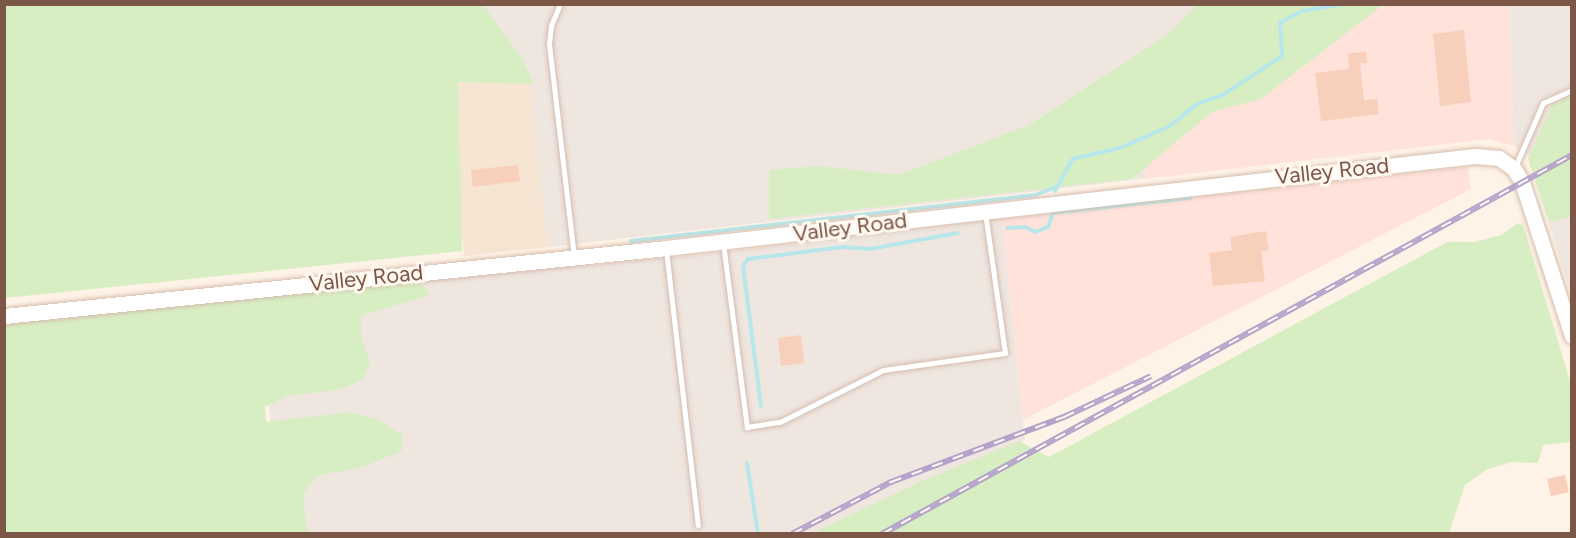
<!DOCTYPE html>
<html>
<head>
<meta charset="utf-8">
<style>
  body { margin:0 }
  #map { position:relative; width:1576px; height:538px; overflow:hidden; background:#fef3e6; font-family:Figtree,sans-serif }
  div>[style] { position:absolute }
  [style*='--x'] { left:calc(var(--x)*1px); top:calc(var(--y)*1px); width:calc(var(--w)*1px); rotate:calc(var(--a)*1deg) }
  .residential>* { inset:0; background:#f7e5d4 }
  .commercial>* { inset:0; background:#ffe2da }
  .industrial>* { inset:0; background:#efe6e0 }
  .green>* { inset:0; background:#d7eec3 }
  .stream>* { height:4px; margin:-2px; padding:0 2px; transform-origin:2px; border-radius:2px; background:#b8e7eb }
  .building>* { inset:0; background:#f7cfbb }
  .roads { filter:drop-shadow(0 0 2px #d5bcad) drop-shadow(0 0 2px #d5bcad) }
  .lane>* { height:5px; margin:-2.5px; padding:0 2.5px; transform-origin:2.5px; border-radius:2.5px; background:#fff }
  .secondary>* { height:15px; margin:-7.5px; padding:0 7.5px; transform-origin:7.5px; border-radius:7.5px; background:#fff }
  .rail>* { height:6px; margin-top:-3px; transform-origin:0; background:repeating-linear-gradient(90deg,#fff8ef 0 11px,#b5a2cb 0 22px); box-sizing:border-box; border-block:2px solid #b5a2cb }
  span { translate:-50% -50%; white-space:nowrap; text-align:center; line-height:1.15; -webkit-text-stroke:6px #fff8ef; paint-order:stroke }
  .street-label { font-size:22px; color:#7c5647 }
  .frame { position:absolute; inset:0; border:6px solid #7c5647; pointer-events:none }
</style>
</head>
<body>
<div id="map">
  <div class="residential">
    <div style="clip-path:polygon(529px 76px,548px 247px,464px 256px,448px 83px)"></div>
  </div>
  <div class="commercial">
    <div style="clip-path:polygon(1343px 5px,1509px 5px,1514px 146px,1490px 139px,1144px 179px,1149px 158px)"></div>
    <div style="clip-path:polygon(1468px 167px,1471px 189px,1023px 420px,1002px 219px)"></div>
  </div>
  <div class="industrial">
    <div style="clip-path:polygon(438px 5px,1343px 5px,1149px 158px,1144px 179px,548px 247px,529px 76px,448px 83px)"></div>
    <div style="clip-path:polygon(1509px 5px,1571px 5px,1571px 137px,1533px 158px,1514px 146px)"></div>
    <div style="clip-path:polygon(1571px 188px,1571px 295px,1543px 203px)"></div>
    <div style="clip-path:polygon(1002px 219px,1025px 440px,818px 533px,284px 533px,256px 297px,707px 254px)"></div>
  </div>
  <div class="green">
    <div style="clip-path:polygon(5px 4px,483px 5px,523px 60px,534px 84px,458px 82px,462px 251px,5px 298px)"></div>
    <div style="clip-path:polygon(1198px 4px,1383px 5px,1261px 99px,1212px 112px,1132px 179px,769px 219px,769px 170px,819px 166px,899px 175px,1029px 125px,1167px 35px)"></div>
    <div style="clip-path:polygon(1571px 94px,1571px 217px,1549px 222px,1528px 159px,1552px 106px)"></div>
    <div style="clip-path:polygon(1517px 224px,1523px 225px,1571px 384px,1571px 442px,1543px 445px,1538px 463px,1511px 462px,1486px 470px,1465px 485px,1449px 533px,813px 533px,920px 482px,1019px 441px,1049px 457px,1447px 242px,1474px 242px,1501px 235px)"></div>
    <div style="clip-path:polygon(420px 280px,429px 295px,361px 316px,361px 337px,370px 363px,362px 380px,337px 390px,287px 396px,265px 407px,266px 422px,350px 412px,378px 420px,402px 435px,402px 451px,362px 467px,316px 476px,303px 495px,307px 533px,5px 534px,5px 324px)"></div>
  </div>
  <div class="stream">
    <div style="--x:1055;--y:191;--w:37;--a:-61"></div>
    <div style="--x:1073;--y:159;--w:48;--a:-13.2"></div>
    <div style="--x:1120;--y:148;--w:55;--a:-23.7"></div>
    <div style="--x:1170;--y:126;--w:35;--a:-39"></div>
    <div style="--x:1197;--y:104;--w:29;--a:-20"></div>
    <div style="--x:1224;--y:94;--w:69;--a:-33.2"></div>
    <div style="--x:1282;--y:56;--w:33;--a:-93"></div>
    <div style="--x:1280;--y:23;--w:25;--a:-29"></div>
    <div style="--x:1302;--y:11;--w:44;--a:-9.2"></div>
    <div style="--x:1007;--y:228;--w:18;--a:-3"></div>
    <div style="--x:1025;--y:227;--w:11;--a:27"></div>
    <div style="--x:1035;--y:232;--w:14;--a:-21"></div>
    <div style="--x:1048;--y:227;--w:15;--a:-70"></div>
    <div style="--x:1053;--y:213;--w:138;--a:-6.2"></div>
    <div style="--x:631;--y:241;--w:407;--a:-6.5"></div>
    <div style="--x:1035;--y:195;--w:22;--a:-21"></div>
    <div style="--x:761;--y:406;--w:141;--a:-97.3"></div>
    <div style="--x:743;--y:266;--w:9;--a:-54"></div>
    <div style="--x:748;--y:259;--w:96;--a:-7.2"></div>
    <div style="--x:843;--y:247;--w:27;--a:4"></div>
    <div style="--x:870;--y:249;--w:89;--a:-10.3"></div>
    <div style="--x:747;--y:463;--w:72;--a:81.2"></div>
  </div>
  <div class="building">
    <div style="clip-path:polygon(1464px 30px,1471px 102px,1440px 106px,1433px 34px)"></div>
    <div style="clip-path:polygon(1366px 52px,1367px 63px,1360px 63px,1364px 100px,1377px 99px,1379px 114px,1321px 121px,1315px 73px,1349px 69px,1348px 53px)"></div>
    <div style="clip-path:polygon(518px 165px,520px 181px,473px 187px,471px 170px)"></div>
    <div style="clip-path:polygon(1266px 231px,1269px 250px,1261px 251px,1265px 281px,1213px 286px,1209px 253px,1232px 250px,1230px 237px)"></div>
    <div style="clip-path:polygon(801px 335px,804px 363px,781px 366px,778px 338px)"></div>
    <div style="clip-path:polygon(1565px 475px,1569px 492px,1551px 496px,1547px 479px)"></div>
  </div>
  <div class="roads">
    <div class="lane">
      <div style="--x:560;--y:4;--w:23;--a:113"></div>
      <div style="--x:551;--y:25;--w:19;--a:96"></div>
      <div style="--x:549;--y:44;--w:214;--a:83.3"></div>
      <div style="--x:1515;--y:167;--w:70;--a:-66.4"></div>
      <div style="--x:1543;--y:103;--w:32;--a:-24"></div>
      <div style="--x:723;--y:243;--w:186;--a:82.6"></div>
      <div style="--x:747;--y:427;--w:33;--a:-9"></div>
      <div style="--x:780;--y:422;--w:115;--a:-26.8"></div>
      <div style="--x:883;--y:370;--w:123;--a:-7.9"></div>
      <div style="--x:1005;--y:353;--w:142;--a:-98.1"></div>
      <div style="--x:666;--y:250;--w:277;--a:83.4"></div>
    </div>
    <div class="secondary">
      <div style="--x:4;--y:316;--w:665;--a:-5.86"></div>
      <div style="--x:666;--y:248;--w:814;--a:-6.49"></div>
      <div style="--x:1475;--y:156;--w:24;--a:5"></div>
      <div style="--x:1499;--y:158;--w:19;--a:36"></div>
      <div style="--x:1514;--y:169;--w:15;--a:58"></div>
      <div style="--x:1522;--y:182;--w:162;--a:72"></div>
    </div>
  </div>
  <div class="rail">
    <div style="--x:792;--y:534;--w:112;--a:-27.7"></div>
    <div style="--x:891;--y:482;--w:185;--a:-20.6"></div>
    <div style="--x:1064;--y:417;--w:96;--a:-25.2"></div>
    <div style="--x:882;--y:534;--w:787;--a:-28.78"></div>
  </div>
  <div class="street-label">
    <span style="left:1332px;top:171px;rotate:-6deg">Valley Road</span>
    <span style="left:850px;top:227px;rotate:-7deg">Valley Road</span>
    <span style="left:366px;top:278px;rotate:-6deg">Valley Road</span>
  </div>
  <div class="frame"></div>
</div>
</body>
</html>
